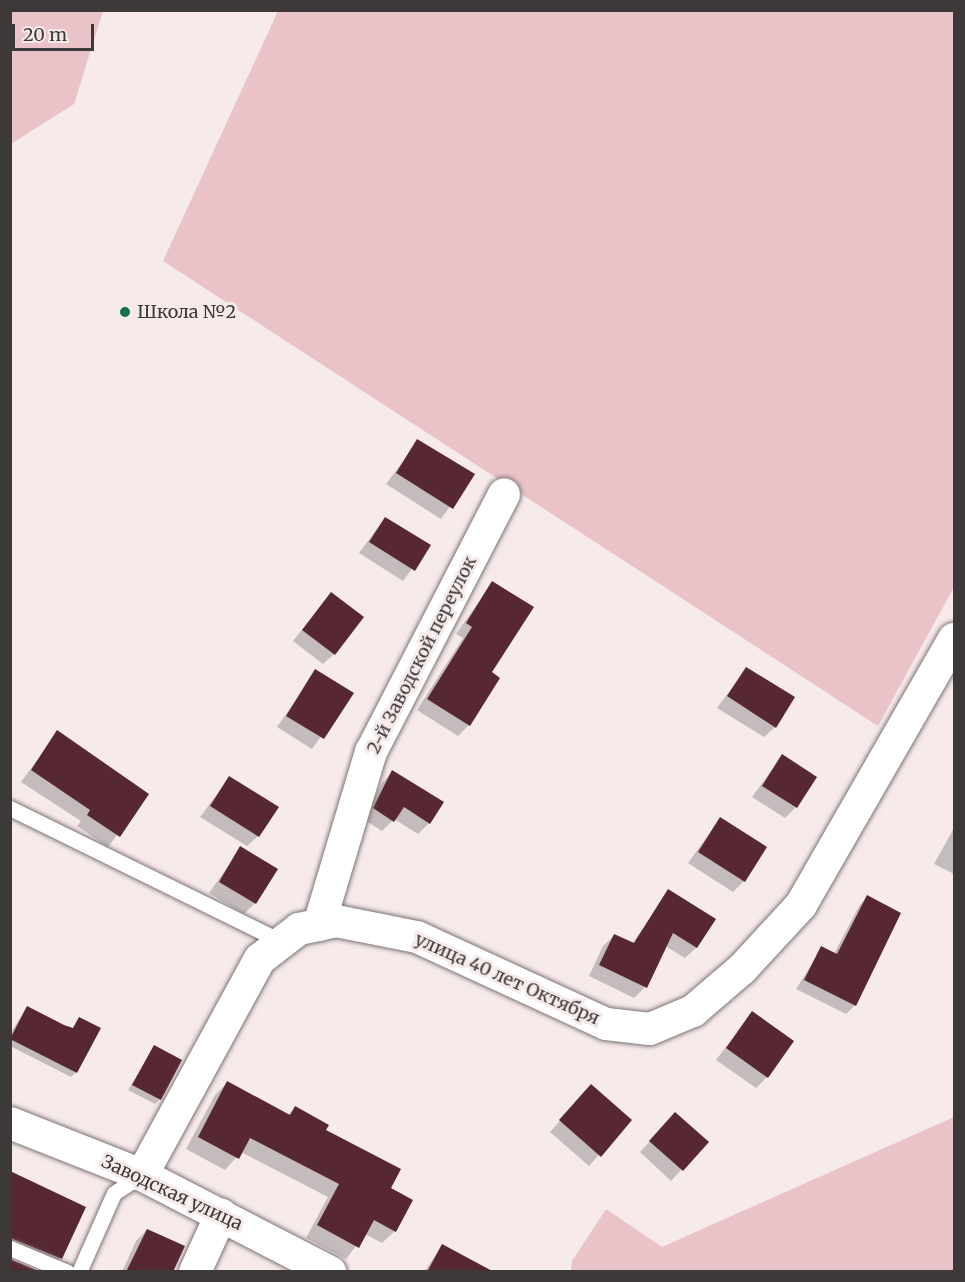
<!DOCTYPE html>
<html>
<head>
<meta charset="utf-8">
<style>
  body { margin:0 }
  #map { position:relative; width:965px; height:1282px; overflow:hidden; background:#f6eaeb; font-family:Merriweather,serif }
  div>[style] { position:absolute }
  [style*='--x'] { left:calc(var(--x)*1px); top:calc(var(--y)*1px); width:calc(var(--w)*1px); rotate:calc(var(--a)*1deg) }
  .green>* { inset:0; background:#e9c3c8 }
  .shadow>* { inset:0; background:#0003 }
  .building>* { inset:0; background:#582832 }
  .roads { filter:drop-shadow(0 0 2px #7e7374) drop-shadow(0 0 2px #7e7374) }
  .lane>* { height:15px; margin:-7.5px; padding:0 7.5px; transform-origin:7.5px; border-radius:7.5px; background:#fff }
  .street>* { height:32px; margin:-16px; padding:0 16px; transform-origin:16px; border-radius:16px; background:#fff }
  .dots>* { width:16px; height:16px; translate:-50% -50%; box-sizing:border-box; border:3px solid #f6eaeb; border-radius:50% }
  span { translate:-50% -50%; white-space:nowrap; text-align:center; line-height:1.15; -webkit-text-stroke:6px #f6eaeb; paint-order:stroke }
  .poi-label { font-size:18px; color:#3e3939 }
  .left { translate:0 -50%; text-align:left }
  .street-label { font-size:18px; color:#3e3939 }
  .frame { position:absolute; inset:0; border:12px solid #3e3939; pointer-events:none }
  .scale { position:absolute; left:12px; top:24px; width:82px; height:27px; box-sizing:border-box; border:3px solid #3e3939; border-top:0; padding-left:8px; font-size:18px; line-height:21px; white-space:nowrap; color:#3e3939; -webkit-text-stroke:4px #f6eaeb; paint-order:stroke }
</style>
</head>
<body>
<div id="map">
  <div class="green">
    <div style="clip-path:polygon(11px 10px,103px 11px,74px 104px,11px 144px)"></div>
    <div style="clip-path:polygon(278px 11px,954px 11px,954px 587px,878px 726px,163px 261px)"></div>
    <div style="clip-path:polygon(954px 1117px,954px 1271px,571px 1271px,572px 1261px,606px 1209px,662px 1247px)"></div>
  </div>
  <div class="shadow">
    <div style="clip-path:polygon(418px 441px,472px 475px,441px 519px,386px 484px)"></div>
    <div style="clip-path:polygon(385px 518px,429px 546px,403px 581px,359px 553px)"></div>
    <div style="clip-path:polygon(492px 583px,490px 673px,469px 725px,458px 736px,417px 710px,463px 638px,456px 634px)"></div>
    <div style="clip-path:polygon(331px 594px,334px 654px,323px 664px,293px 641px)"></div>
    <div style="clip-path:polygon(746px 669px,775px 727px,764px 737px,717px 708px)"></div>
    <div style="clip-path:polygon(316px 671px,352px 694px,312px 749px,277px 727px)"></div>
    <div style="clip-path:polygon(58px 732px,147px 795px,108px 847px,77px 826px,81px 821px,21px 782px)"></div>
    <div style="clip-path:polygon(782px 756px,796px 807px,785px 818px,752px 797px)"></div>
    <div style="clip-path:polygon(392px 772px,429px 823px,418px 834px,394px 819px,382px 831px,363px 819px,382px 783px)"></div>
    <div style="clip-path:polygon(230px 777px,258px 836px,247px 846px,200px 817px)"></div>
    <div style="clip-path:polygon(720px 819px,744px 881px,733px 892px,688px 863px)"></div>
    <div style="clip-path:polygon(954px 828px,954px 874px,934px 864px)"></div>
    <div style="clip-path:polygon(241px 848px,255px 903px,244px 914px,209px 893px)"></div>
    <div style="clip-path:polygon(669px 891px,714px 920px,696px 948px,685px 958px,665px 946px,645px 987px,634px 998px,589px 976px,603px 946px,614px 936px,632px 944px)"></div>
    <div style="clip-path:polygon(867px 897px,899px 913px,855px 1005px,846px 1014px,796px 989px,822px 948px,834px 954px,859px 906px)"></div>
    <div style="clip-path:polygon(27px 1007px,72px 1029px,79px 1019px,76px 1072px,71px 1077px,10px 1046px,10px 1034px)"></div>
    <div style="clip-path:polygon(752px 1013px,767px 1077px,756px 1088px,716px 1060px)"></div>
    <div style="clip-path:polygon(154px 1047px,160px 1099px,155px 1104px,128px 1090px)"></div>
    <div style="clip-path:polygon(227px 1083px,288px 1115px,295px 1108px,389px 1188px,395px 1231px,382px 1243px,365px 1234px,346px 1259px,306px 1238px,328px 1197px,241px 1152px,225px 1170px,186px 1149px,215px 1095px)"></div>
    <div style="clip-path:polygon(581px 1097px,630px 1120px,589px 1166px,550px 1132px)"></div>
    <div style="clip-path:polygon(665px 1125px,707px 1142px,671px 1181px,640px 1152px)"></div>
    <div style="clip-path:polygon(10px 1173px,60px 1258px,52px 1267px,10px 1249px)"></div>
    <div style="clip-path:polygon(147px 1230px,171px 1272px,122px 1272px,136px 1241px)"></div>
    <div style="clip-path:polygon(442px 1246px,491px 1272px,424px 1272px)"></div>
  </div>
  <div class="building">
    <div style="clip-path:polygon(417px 439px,475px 474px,453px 509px,396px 473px)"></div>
    <div style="clip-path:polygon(385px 517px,431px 545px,415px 571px,369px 542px)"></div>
    <div style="clip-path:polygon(492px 581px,534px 607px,492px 672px,500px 678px,470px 726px,427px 699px,472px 627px,466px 623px)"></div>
    <div style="clip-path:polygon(331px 592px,364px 617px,335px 655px,302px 630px)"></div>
    <div style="clip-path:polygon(746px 667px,795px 697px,776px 728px,727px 696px)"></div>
    <div style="clip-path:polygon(315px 669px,354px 693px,324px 739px,286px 716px)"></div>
    <div style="clip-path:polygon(57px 730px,149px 794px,120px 837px,87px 815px,90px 810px,31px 770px)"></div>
    <div style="clip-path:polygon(782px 754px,817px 777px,797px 808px,762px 786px)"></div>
    <div style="clip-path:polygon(392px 770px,444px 802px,430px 824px,404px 807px,394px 822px,373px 808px)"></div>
    <div style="clip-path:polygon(229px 776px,279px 807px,259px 837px,210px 806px)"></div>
    <div style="clip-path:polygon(720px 817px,767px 847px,745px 882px,698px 852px)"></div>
    <div style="clip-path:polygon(240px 846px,278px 869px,256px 904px,219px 882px)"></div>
    <div style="clip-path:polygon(668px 889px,716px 919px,697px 948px,673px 933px,647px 988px,599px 965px,614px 934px,634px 943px)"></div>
    <div style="clip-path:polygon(867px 895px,901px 913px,856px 1006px,804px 980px,821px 946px,837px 954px)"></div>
    <div style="clip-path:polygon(27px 1006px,64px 1025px,73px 1028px,79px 1017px,101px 1028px,77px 1073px,10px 1039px)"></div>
    <div style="clip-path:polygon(752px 1011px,794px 1041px,768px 1078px,726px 1048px)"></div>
    <div style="clip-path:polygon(154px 1045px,182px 1060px,161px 1100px,132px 1085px)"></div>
    <div style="clip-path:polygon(227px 1081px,290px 1115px,295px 1106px,329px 1125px,326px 1130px,401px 1169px,391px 1188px,413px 1200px,396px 1232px,374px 1220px,359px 1248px,317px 1225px,339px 1184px,250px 1138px,239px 1159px,198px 1137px)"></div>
    <div style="clip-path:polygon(591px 1084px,632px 1120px,601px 1157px,559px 1120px)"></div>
    <div style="clip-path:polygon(675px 1112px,709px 1142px,683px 1171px,649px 1141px)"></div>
    <div style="clip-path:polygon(10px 1171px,86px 1207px,62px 1259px,10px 1238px)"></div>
    <div style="clip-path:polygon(147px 1229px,185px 1246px,173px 1272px,126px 1272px)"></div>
    <div style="clip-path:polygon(442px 1244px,494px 1272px,427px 1272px)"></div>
    <div style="clip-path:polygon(10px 1259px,41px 1272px,10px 1272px)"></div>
  </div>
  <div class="roads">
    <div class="lane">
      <div style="--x:10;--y:808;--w:303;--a:26.2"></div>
      <div style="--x:10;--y:1248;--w:62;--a:22.8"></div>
      <div style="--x:79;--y:1272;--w:86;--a:-66.1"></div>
      <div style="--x:114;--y:1193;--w:33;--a:-33"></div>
    </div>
    <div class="street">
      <div style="--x:319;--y:925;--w:181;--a:-73.3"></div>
      <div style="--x:371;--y:752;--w:290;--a:-62.7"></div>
      <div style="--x:10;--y:1123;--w:142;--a:21.5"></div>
      <div style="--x:142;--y:1175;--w:212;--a:27.3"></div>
      <div style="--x:142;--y:1175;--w:246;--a:-61.4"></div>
      <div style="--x:260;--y:959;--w:49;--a:-37.6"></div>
      <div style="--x:299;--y:929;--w:38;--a:-12"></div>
      <div style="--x:336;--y:921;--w:83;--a:11.2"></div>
      <div style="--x:417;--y:937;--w:208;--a:24.7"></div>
      <div style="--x:606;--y:1024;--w:44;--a:6.5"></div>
      <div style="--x:650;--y:1029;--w:47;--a:-22.7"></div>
      <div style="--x:693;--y:1011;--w:65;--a:-40.6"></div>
      <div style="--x:742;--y:969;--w:87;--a:-47.3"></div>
      <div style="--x:801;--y:905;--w:307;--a:-60.1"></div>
      <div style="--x:195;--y:1272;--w:63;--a:-65.5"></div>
    </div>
  </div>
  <div class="dots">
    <div style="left:125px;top:312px;background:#117349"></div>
  </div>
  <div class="poi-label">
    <span class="left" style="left:137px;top:312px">Школа №2</span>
  </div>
  <div class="street-label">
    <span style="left:422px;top:655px;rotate:-63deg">2-й Заводской переулок</span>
    <span style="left:507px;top:979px;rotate:24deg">улица 40 лет Октября</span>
    <span style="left:172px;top:1193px;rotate:25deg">Заводская улица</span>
  </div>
  <div class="frame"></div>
  <div class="scale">20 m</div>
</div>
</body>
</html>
